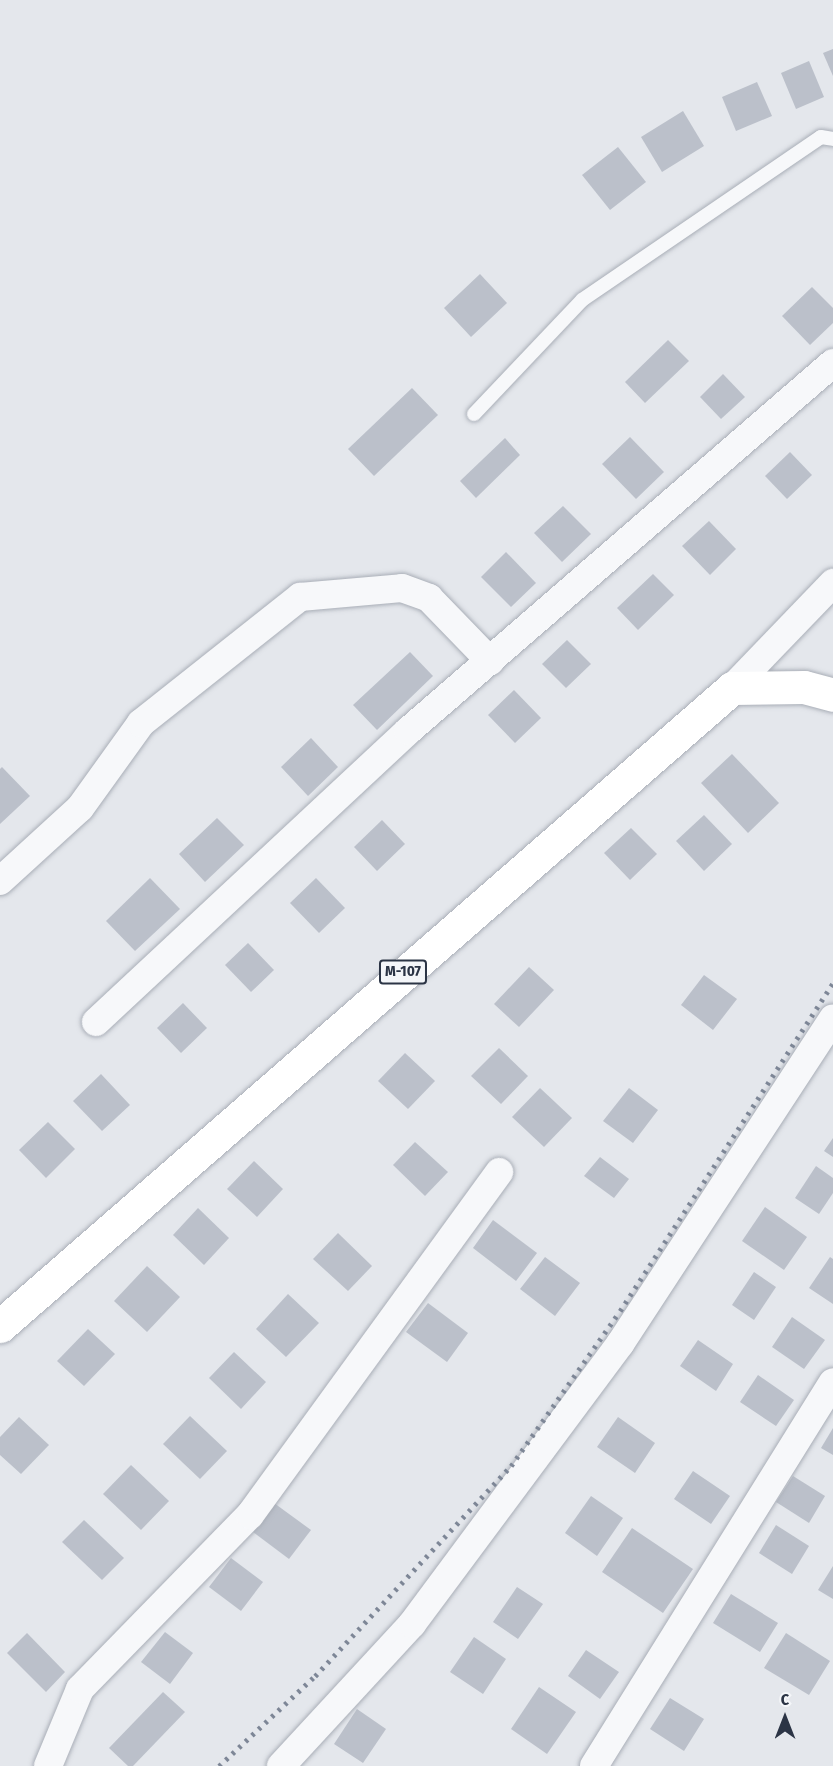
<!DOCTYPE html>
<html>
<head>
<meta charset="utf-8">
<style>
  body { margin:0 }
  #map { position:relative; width:833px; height:1766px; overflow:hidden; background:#e4e7ec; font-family:"Fira Sans Condensed",sans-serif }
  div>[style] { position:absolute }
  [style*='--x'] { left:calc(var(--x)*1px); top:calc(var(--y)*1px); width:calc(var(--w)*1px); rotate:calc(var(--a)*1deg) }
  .building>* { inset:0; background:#bbc0ca }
  .roads { filter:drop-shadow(0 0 2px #a9aeb7) drop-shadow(0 0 2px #a9aeb7) }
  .lane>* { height:14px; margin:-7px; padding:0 7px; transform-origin:7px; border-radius:7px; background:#f7f8fa }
  .street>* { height:28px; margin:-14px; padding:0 14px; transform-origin:14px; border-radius:14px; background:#f7f8fa }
  .primary>* { height:33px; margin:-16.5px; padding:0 16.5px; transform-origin:16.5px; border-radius:16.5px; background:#fff }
  .rail>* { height:4.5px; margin-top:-2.25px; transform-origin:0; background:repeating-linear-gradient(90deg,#7d8696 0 3px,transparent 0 9px) }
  span { translate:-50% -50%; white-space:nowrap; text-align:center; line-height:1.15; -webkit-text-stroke:4.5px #f4f6f9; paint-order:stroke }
  .shield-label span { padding:2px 4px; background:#f4f6f9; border:2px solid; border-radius:4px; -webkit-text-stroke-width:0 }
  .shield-label { font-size:15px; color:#2b3445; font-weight:700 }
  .north { position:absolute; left:755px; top:1688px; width:60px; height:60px; -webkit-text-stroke:4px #f4f6f9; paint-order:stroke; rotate:0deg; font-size:16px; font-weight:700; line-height:24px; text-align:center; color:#2b3445 }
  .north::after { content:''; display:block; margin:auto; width:21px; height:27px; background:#2b3445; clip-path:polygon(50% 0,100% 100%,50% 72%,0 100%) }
</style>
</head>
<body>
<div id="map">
  <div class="building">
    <div style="clip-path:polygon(833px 49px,833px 76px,823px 53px)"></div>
    <div style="clip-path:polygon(809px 61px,824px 97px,796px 109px,781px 73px)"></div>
    <div style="clip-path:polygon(757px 82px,772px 116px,736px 131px,722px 97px)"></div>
    <div style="clip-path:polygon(683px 111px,704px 146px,662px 172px,641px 137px)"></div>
    <div style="clip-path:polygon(618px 147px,646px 182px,610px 210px,582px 175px)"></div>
    <div style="clip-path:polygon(480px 274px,507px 303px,471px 337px,444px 308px)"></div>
    <div style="clip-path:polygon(812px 287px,833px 308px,833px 323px,810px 345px,782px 316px)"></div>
    <div style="clip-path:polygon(668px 340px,689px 361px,645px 403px,625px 382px)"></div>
    <div style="clip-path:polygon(723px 374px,745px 397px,721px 419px,700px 397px)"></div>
    <div style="clip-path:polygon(412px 388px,438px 415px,374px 476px,348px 449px)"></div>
    <div style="clip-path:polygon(630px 437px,664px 472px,636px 499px,602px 464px)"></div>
    <div style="clip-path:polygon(505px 438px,520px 455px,476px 498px,460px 481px)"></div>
    <div style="clip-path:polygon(790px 452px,812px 475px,787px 499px,765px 476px)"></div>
    <div style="clip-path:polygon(563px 506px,591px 534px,562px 562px,534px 533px)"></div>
    <div style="clip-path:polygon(709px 521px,736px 549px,710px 575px,682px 546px)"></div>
    <div style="clip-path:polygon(506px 552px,536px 583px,511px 607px,481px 577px)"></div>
    <div style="clip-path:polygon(653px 574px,674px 595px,638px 630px,617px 608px)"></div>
    <div style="clip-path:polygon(567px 640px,591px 664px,566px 688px,542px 664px)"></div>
    <div style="clip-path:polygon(410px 652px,433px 676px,377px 730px,353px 705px)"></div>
    <div style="clip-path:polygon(514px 690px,541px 718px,515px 743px,488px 715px)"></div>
    <div style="clip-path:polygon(311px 738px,338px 767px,308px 796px,281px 767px)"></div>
    <div style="clip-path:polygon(732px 754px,779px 803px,748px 833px,701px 783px)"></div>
    <div style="clip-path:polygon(2px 767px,30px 796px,0 824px,0 769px)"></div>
    <div style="clip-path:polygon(704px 815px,732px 844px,704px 871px,676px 841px)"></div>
    <div style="clip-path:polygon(217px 818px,244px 845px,205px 882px,179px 854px)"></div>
    <div style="clip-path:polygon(382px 820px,405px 844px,377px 871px,354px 847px)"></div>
    <div style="clip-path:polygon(631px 828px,657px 854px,630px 880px,604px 853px)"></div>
    <div style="clip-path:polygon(150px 878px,180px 909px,135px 951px,106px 921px)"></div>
    <div style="clip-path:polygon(316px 878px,345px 908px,319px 933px,290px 903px)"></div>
    <div style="clip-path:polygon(248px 943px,274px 970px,251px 992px,225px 965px)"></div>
    <div style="clip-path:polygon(529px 967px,554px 990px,519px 1027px,494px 1004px)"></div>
    <div style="clip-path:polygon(704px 975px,737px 999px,713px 1030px,681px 1005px)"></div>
    <div style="clip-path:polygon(183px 1003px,207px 1028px,181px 1053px,157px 1028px)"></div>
    <div style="clip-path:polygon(499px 1048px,528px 1076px,501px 1104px,471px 1076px)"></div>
    <div style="clip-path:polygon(405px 1053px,435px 1081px,408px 1109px,378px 1081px)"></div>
    <div style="clip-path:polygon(101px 1074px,130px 1105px,102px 1131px,73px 1101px)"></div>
    <div style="clip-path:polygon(540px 1088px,572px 1118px,544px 1147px,512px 1117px)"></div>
    <div style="clip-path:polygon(629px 1088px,658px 1110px,633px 1143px,603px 1121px)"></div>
    <div style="clip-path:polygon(48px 1122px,75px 1149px,46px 1178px,19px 1150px)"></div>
    <div style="clip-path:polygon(833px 1138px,833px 1157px,824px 1151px)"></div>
    <div style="clip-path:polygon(415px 1142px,448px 1172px,425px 1196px,393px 1165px)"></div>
    <div style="clip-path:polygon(600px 1157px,629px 1179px,614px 1198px,584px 1176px)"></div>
    <div style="clip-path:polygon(254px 1161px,283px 1189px,257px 1217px,227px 1189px)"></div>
    <div style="clip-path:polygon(816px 1166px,833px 1178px,833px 1193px,819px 1214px,795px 1198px)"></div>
    <div style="clip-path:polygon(765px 1207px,807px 1237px,784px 1270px,742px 1241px)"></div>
    <div style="clip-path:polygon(198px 1208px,229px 1238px,204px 1265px,173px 1235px)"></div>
    <div style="clip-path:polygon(493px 1220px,537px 1253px,516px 1281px,473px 1248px)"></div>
    <div style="clip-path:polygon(338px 1233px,372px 1266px,348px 1291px,313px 1259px)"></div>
    <div style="clip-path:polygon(545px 1257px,580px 1283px,555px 1316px,520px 1289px)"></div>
    <div style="clip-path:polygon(830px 1257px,833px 1259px,833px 1304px,809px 1288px)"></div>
    <div style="clip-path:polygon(147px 1266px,180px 1297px,147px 1332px,114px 1301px)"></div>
    <div style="clip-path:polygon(754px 1272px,776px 1287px,754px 1320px,732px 1305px)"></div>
    <div style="clip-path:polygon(288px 1294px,319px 1323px,286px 1357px,256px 1329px)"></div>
    <div style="clip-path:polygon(428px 1303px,468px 1333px,447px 1362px,406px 1332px)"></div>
    <div style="clip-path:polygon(792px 1317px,825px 1340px,804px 1369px,772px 1347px)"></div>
    <div style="clip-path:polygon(88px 1329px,115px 1354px,84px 1386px,57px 1361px)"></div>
    <div style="clip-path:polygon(698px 1340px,733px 1364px,716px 1391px,680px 1366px)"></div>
    <div style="clip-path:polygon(234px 1352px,266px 1382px,241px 1409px,209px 1378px)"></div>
    <div style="clip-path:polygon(758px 1375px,794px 1400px,776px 1426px,740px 1402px)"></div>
    <div style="clip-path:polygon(190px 1416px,227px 1451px,200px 1479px,163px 1444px)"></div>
    <div style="clip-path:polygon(19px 1417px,49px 1445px,21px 1474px,0 1455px,0 1437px)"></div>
    <div style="clip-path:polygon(618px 1417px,655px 1443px,635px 1473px,597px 1447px)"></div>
    <div style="clip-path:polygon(833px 1428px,833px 1455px,821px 1448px)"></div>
    <div style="clip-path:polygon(131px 1465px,169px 1501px,141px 1530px,103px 1494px)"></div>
    <div style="clip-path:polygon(693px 1471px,730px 1496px,711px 1524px,674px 1499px)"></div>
    <div style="clip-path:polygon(793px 1476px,825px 1496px,809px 1523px,776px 1502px)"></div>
    <div style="clip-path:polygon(591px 1496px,623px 1518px,597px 1556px,565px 1533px)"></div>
    <div style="clip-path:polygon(274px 1503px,311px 1530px,289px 1559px,253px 1532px)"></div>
    <div style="clip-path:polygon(84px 1520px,124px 1558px,102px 1580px,62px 1542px)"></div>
    <div style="clip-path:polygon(776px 1525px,809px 1546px,792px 1574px,759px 1553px)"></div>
    <div style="clip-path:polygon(632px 1528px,693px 1569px,663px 1613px,602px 1572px)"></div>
    <div style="clip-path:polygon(231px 1558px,263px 1582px,241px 1611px,209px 1587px)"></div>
    <div style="clip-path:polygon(833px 1566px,833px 1599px,818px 1590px)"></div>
    <div style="clip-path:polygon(517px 1587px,543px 1604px,518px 1639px,493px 1622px)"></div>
    <div style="clip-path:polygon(731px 1594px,778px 1623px,760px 1652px,713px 1623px)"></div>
    <div style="clip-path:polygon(165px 1632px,193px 1653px,170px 1684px,141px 1662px)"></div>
    <div style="clip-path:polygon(27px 1633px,65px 1672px,46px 1692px,7px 1653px)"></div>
    <div style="clip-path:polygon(786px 1633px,830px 1661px,809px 1695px,764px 1668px)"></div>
    <div style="clip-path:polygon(474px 1637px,506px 1659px,483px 1694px,450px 1672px)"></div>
    <div style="clip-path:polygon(586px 1650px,619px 1672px,600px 1699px,568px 1676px)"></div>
    <div style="clip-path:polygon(539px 1687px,576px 1712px,547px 1754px,511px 1729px)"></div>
    <div style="clip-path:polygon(163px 1692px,185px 1712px,133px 1766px,128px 1766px,109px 1748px)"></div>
    <div style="clip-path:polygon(670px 1698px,704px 1719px,684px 1751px,650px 1729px)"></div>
    <div style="clip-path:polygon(357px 1709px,386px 1729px,363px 1763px,334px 1744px)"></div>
  </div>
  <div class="roads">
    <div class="lane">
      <div style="--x:474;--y:414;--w:157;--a:-46.5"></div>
      <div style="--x:582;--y:300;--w:289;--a:-34.3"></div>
      <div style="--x:821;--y:137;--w:12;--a:9"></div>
    </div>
    <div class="street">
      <div style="--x:732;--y:688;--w:146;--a:-46.1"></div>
      <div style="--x:0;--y:881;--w:108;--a:-42.4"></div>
      <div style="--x:80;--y:808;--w:105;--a:-54.3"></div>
      <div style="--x:141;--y:723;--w:203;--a:-38.4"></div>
      <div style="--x:300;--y:597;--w:102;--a:-5"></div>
      <div style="--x:402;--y:588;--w:29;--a:20"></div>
      <div style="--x:429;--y:598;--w:88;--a:45.9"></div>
      <div style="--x:96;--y:1022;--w:427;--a:-43"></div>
      <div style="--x:408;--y:731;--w:562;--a:-40.89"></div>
      <div style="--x:48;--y:1766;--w:83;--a:-67.4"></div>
      <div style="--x:80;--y:1689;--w:243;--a:-45.7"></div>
      <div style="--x:250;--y:1515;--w:424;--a:-54"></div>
      <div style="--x:281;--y:1766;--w:193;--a:-47.3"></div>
      <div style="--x:412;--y:1624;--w:349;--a:-53.4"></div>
      <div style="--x:620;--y:1344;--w:389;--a:-56.8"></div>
      <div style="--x:594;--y:1766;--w:452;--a:-58.1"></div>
    </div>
    <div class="primary">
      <div style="--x:0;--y:1326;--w:971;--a:-41.07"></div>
      <div style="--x:732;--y:688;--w:72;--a:-0.8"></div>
      <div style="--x:804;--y:687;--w:30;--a:15"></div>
    </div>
  </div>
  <div class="rail">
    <div style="--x:219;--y:1766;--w:132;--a:-43.2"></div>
    <div style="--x:315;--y:1676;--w:287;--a:-47"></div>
    <div style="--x:511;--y:1466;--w:189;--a:-54.9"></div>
    <div style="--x:620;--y:1311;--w:391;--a:-57"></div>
  </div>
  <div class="shield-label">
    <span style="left:403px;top:972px">М-107</span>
  </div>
  <div class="north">С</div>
</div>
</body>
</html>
